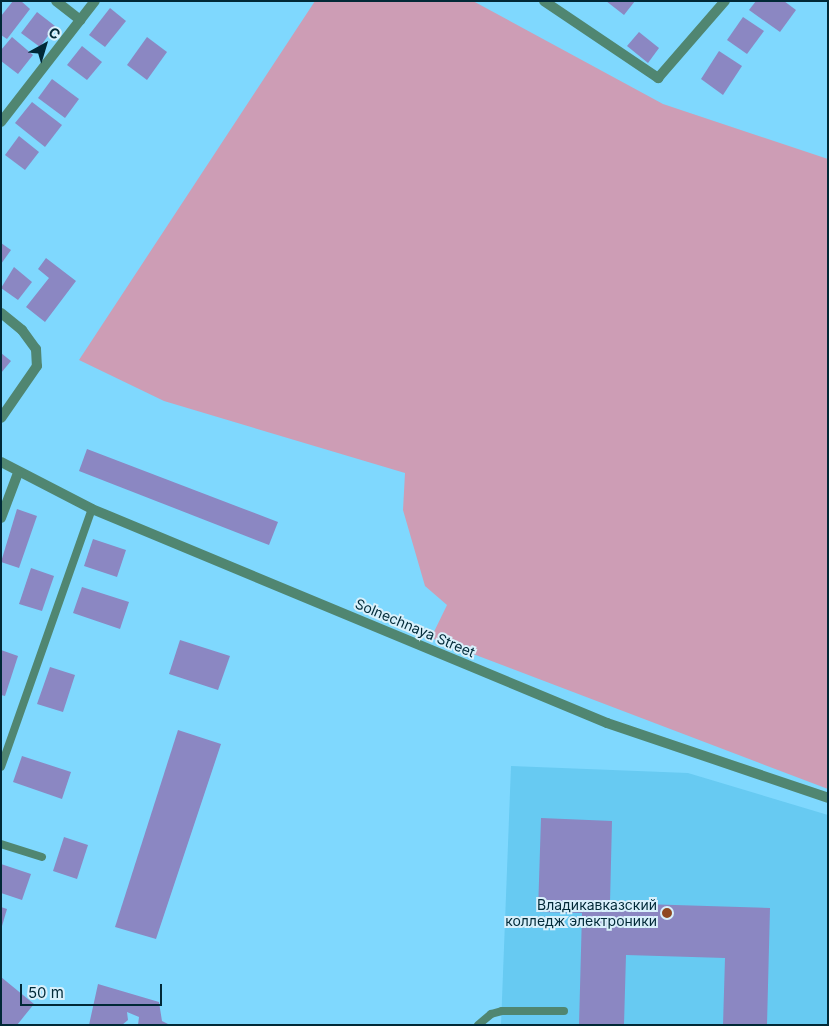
<!DOCTYPE html>
<html>
<head>
<meta charset="utf-8">
<style>
  body { margin:0 }
  #map { position:relative; width:829px; height:1026px; overflow:hidden; background:#7fd8fe; font-family:Inter,sans-serif }
  div>[style] { position:absolute }
  [style*='--x'] { left:calc(var(--x)*1px); top:calc(var(--y)*1px); width:calc(var(--w)*1px); rotate:calc(var(--a)*1deg) }
  .built>* { inset:0; background:#67caf2 }
  .green>* { inset:0; background:#cd9db5 }
  .building>* { inset:0; background:#8b87c2 }
  .service>* { height:8px; margin:-4px; padding:0 4px; transform-origin:4px; border-radius:4px; background:#508671 }
  .minor>* { height:10px; margin:-5px; padding:0 5px; transform-origin:5px; border-radius:5px; background:#508671 }
  .dots>* { width:14px; height:14px; translate:-50% -50%; box-sizing:border-box; border:2px solid #d8f0fb; border-radius:50% }
  span { translate:-50% -50%; white-space:nowrap; text-align:center; line-height:1.15; -webkit-text-stroke:4px #d8f0fb; paint-order:stroke }
  .street-label { font-size:14px; color:#012937 }
  .poi-label { font-size:14px; color:#012937 }
  .right { translate:-100% -50%; text-align:right }
  .frame { position:absolute; inset:0; border:2px solid #012937; pointer-events:none }
  .north { position:absolute; left:20px; top:20px; width:50px; height:50px; -webkit-text-stroke:4px #d8f0fb; paint-order:stroke; rotate:39deg; font-size:14px; font-weight:700; line-height:20px; text-align:center; color:#012937 }
  .north::after { content:''; display:block; margin:auto; width:18px; height:22px; background:#012937; clip-path:polygon(50% 0,100% 100%,50% 72%,0 100%) }
  .scale { position:absolute; left:20px; top:984px; width:142px; height:22px; box-sizing:border-box; border:2px solid #012937; border-top:0; padding-left:6px; font-size:15px; line-height:18px; white-space:nowrap; color:#012937; -webkit-text-stroke:4px #d8f0fb; paint-order:stroke }
</style>
</head>
<body>
<div id="map">
  <div class="built">
    <div style="clip-path:polygon(511px 766px,688px 773px,828px 815px,828px 1025px,501px 1025px)"></div>
  </div>
  <div class="green">
    <div style="clip-path:polygon(315px 1px,473px 1px,663px 104px,828px 159px,828px 789px,431px 638px,447px 605px,425px 586px,403px 510px,405px 473px,164px 401px,79px 360px)"></div>
  </div>
  <div class="building">
    <div style="clip-path:polygon(13px 1px,21px 1px,30px 9px,7px 39px,1px 35px,1px 16px)"></div>
    <div style="clip-path:polygon(606px 1px,635px 1px,624px 15px)"></div>
    <div style="clip-path:polygon(756px 1px,784px 1px,796px 10px,780px 32px,749px 10px)"></div>
    <div style="clip-path:polygon(110px 8px,126px 21px,105px 47px,89px 35px)"></div>
    <div style="clip-path:polygon(37px 12px,55px 26px,40px 47px,21px 33px)"></div>
    <div style="clip-path:polygon(743px 17px,764px 31px,747px 54px,727px 40px)"></div>
    <div style="clip-path:polygon(639px 32px,659px 48px,648px 63px,627px 46px)"></div>
    <div style="clip-path:polygon(12px 37px,33px 55px,18px 74px,1px 61px,1px 50px)"></div>
    <div style="clip-path:polygon(147px 37px,167px 52px,147px 80px,127px 65px)"></div>
    <div style="clip-path:polygon(82px 46px,102px 62px,87px 80px,67px 65px)"></div>
    <div style="clip-path:polygon(719px 51px,742px 66px,723px 95px,701px 79px)"></div>
    <div style="clip-path:polygon(52px 79px,79px 99px,65px 118px,38px 98px)"></div>
    <div style="clip-path:polygon(32px 102px,62px 125px,45px 147px,15px 123px)"></div>
    <div style="clip-path:polygon(19px 136px,39px 152px,25px 170px,5px 155px)"></div>
    <div style="clip-path:polygon(1px 243px,11px 250px,1px 264px)"></div>
    <div style="clip-path:polygon(46px 258px,76px 281px,45px 322px,26px 307px,49px 278px,38px 269px)"></div>
    <div style="clip-path:polygon(14px 267px,32px 282px,18px 300px,1px 288px)"></div>
    <div style="clip-path:polygon(1px 353px,11px 361px,1px 373px)"></div>
    <div style="clip-path:polygon(87px 449px,278px 522px,269px 545px,79px 471px)"></div>
    <div style="clip-path:polygon(17px 509px,37px 516px,19px 568px,1px 562px)"></div>
    <div style="clip-path:polygon(93px 539px,126px 550px,117px 577px,84px 566px)"></div>
    <div style="clip-path:polygon(31px 568px,54px 576px,42px 611px,19px 604px)"></div>
    <div style="clip-path:polygon(82px 587px,129px 602px,120px 629px,73px 613px)"></div>
    <div style="clip-path:polygon(180px 640px,230px 656px,218px 690px,169px 674px)"></div>
    <div style="clip-path:polygon(1px 650px,18px 656px,5px 696px,1px 695px)"></div>
    <div style="clip-path:polygon(50px 667px,75px 675px,63px 712px,37px 704px)"></div>
    <div style="clip-path:polygon(178px 730px,221px 744px,156px 939px,115px 927px)"></div>
    <div style="clip-path:polygon(22px 756px,71px 772px,62px 799px,13px 782px)"></div>
    <div style="clip-path:polygon(541px 818px,612px 821px,610px 903px,770px 908px,767px 1025px,723px 1025px,725px 958px,626px 955px,624px 1025px,579px 1025px,582px 913px,538px 912px)"></div>
    <div style="clip-path:polygon(64px 837px,88px 845px,77px 879px,53px 871px)"></div>
    <div style="clip-path:polygon(1px 864px,31px 874px,22px 900px,1px 893px)"></div>
    <div style="clip-path:polygon(1px 907px,7px 909px,2px 926px,1px 926px)"></div>
    <div style="clip-path:polygon(1px 977px,34px 1004px,17px 1025px,1px 1025px)"></div>
    <div style="clip-path:polygon(98px 984px,159px 1002px,162px 1021px,170px 1025px,138px 1025px,139px 1017px,127px 1012px,128px 1020px,122px 1025px,89px 1025px)"></div>
  </div>
  <div class="service">
    <div style="--x:1;--y:767;--w:274;--a:-70.6"></div>
    <div style="--x:1;--y:844;--w:43;--a:17.6"></div>
    <div style="--x:478;--y:1025;--w:17;--a:-40"></div>
    <div style="--x:491;--y:1014;--w:11;--a:-15"></div>
    <div style="--x:502;--y:1011;--w:62;--a:0"></div>
  </div>
  <div class="minor">
    <div style="--x:56;--y:1;--w:31;--a:38"></div>
    <div style="--x:544;--y:1;--w:138;--a:34"></div>
    <div style="--x:658;--y:78;--w:102;--a:-49"></div>
    <div style="--x:1;--y:122;--w:153;--a:-52.2"></div>
    <div style="--x:1;--y:313;--w:27;--a:39"></div>
    <div style="--x:22;--y:330;--w:24;--a:54"></div>
    <div style="--x:36;--y:349;--w:17;--a:87"></div>
    <div style="--x:37;--y:366;--w:63;--a:124.7"></div>
    <div style="--x:1;--y:462;--w:102;--a:27.3"></div>
    <div style="--x:92;--y:509;--w:558;--a:22.56"></div>
    <div style="--x:607;--y:723;--w:233;--a:18.7"></div>
    <div style="--x:1;--y:518;--w:48;--a:-69.3"></div>
  </div>
  <div class="dots">
    <div style="left:667px;top:913px;background:#8f4922"></div>
  </div>
  <div class="street-label">
    <span style="left:415px;top:628px;rotate:23deg">Solnechnaya Street</span>
  </div>
  <div class="poi-label">
    <span class="right" style="left:657px;top:913px">Владикавказский<br>колледж электроники</span>
  </div>
  <div class="frame"></div>
  <div class="north">С</div>
  <div class="scale">50 m</div>
</div>
</body>
</html>
